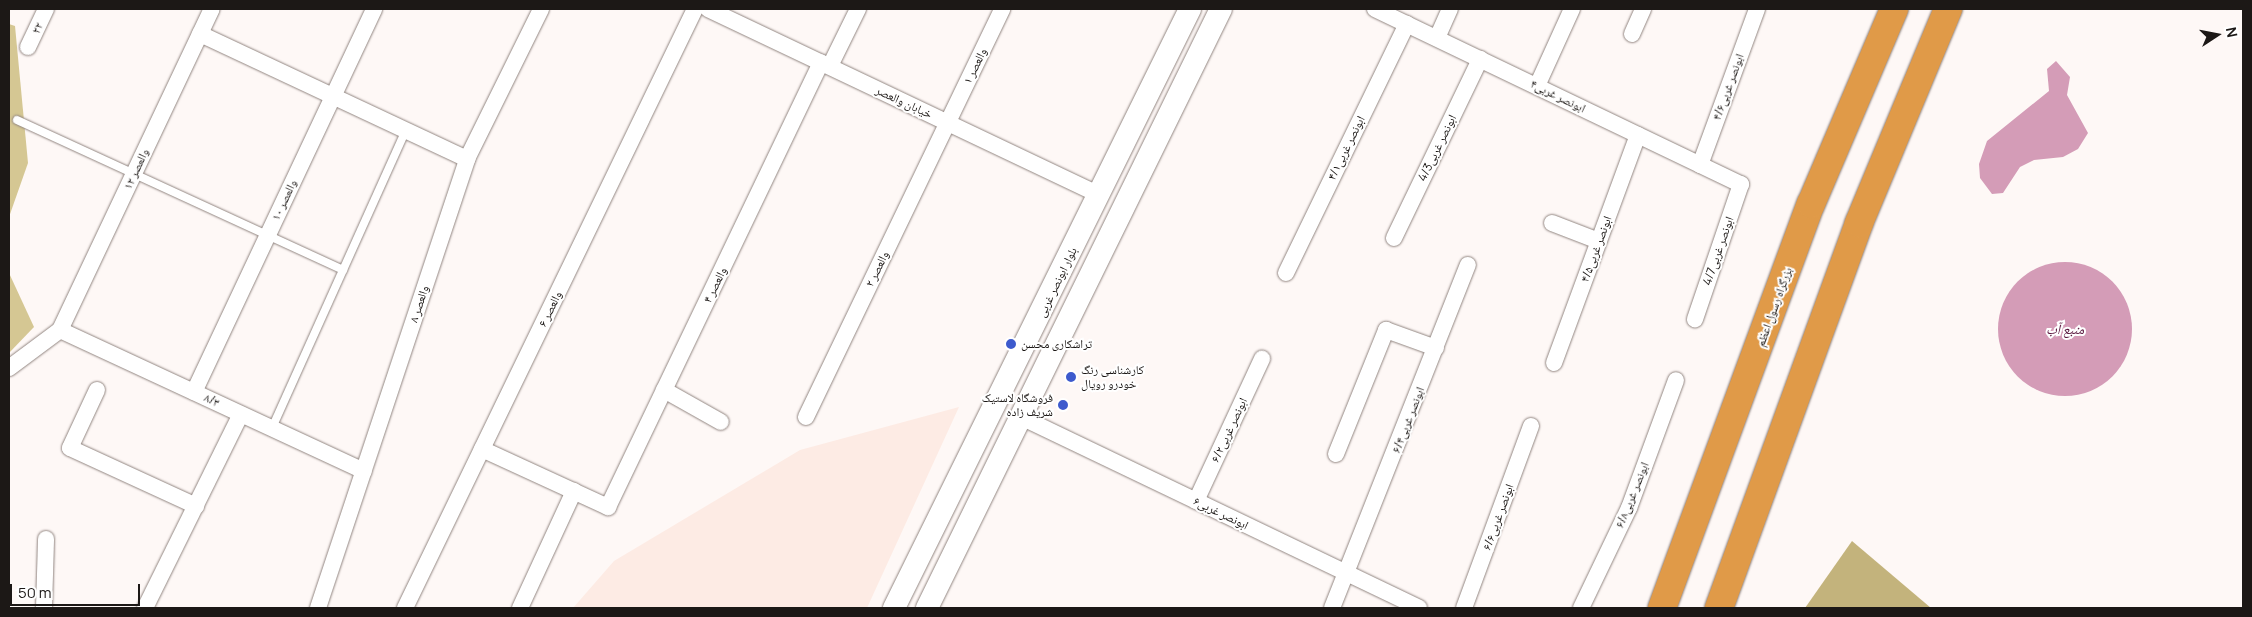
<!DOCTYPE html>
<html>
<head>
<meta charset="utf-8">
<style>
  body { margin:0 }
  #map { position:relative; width:2252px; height:617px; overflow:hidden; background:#fef8f6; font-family:Manrope,"Noto Naskh Arabic",sans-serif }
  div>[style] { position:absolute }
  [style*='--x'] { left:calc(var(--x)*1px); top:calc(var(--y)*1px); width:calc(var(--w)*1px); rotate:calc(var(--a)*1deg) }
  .built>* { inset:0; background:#fdebe4 }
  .green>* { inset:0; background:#d5c793 }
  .forest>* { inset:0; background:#c3b37c }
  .water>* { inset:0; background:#d49cb7 }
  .round { border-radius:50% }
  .roads { filter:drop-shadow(0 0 1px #918580) drop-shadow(0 0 1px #918580) }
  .lane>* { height:8px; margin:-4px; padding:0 4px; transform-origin:4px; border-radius:4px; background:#fff }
  .street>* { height:16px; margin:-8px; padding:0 8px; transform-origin:8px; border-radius:8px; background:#fff }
  .secondary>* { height:22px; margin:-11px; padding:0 11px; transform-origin:11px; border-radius:11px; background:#fff }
  .highway>* { height:28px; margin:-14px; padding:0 14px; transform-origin:14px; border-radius:14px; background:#e09a48 }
  .dots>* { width:14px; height:14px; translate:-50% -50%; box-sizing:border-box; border:2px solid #fff; border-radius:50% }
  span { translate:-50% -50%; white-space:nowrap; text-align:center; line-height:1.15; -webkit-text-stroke:4px #fff; paint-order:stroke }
  .street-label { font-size:12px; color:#1c1816 }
  .poi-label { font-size:12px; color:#1c1816 }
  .left { translate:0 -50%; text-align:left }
  .right { translate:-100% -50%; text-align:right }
  .water-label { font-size:14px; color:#5a183f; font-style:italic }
  .frame { position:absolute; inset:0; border:10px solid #1c1816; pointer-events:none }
  .north { position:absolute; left:2192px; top:10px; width:50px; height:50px; -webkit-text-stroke:4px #fff; paint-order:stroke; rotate:79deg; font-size:14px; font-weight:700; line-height:20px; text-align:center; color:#1c1816 }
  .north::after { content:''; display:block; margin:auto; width:18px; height:22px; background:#1c1816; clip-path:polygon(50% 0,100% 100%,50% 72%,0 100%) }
  .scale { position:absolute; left:10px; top:584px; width:130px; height:22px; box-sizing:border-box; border:2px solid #1c1816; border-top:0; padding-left:6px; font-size:15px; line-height:18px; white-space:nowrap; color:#1c1816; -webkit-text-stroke:4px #fff; paint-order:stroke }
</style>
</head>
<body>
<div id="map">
  <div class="built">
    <div style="clip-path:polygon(959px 407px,867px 608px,573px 608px,614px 561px,800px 450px)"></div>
  </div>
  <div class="green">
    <div style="clip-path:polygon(9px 24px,15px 26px,28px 163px,9px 217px)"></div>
    <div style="clip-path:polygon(9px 273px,34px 327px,9px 353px)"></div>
  </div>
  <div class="forest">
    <div style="clip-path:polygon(1852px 541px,1931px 608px,1805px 608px)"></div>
  </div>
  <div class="water">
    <div style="clip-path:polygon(2056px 61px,2070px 77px,2067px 95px,2088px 133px,2078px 149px,2063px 157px,2034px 160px,2020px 167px,2003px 193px,1992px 194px,1980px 178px,1979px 164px,1987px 141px,2049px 91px,2047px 69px)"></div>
    <div class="round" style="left:1998px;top:262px;width:134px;height:134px"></div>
  </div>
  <div class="roads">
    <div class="lane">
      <div style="--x:17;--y:120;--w:359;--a:24.7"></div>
      <div style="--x:272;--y:428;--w:327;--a:-65.8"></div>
    </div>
    <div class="street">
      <div style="--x:708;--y:9;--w:433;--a:25.4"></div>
      <div style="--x:1375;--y:9;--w:406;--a:25.6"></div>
      <div style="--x:1741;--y:184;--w:143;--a:108.8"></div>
      <div style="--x:200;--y:34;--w:295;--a:25.1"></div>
      <div style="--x:1632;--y:34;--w:27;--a:-66"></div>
      <div style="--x:1437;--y:38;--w:32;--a:-66"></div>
      <div style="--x:28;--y:47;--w:42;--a:-64.7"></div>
      <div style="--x:830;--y:66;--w:64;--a:-63.8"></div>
      <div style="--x:1537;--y:86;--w:85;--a:-65.6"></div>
      <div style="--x:1700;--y:165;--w:166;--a:-69.9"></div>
      <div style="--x:1552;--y:223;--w:50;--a:21"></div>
      <div style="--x:1394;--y:238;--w:199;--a:-64.3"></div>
      <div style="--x:1286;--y:273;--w:277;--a:-64.1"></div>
      <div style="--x:60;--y:330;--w:335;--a:24.9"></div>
      <div style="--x:1554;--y:363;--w:243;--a:-69.8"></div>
      <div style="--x:9;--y:368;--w:64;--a:-36.7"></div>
      <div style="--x:60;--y:330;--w:355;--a:-64.7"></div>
      <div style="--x:97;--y:390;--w:64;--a:115"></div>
      <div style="--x:70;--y:448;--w:139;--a:24.7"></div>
      <div style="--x:664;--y:390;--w:65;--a:29.3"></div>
      <div style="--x:194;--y:392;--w:423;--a:-64.8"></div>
      <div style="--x:806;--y:417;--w:453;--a:-64.3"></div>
      <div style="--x:1023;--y:418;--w:439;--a:25.6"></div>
      <div style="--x:482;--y:449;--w:139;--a:24.7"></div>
      <div style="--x:608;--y:507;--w:493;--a:-64.4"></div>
      <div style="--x:1336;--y:454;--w:134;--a:-68"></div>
      <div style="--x:1386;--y:330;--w:53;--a:19.8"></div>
      <div style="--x:1196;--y:501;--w:157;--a:-65.1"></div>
      <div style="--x:44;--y:608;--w:69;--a:-88.3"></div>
      <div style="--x:145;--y:608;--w:216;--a:-63.7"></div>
      <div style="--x:318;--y:608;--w:473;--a:-71.6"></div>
      <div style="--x:467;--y:159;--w:167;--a:-63.7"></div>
      <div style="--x:405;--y:608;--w:666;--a:-64.17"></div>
      <div style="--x:520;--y:608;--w:129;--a:-65.2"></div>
      <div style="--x:1332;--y:608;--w:369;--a:-68.4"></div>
      <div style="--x:1464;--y:608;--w:194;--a:-69.8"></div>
      <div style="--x:1581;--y:608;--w:111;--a:-64.4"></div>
      <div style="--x:1629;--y:508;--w:136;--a:-69.8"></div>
    </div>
    <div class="secondary">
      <div style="--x:894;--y:608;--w:668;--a:-63.7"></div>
      <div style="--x:927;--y:608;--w:667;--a:-63.86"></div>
    </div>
    <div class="highway">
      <div style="--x:1662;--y:608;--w:431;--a:-69.8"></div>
      <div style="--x:1811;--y:204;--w:212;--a:-66.9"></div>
      <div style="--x:1719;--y:608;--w:410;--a:-70"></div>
      <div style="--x:1859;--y:223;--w:232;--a:-67.4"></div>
    </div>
  </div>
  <div class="dots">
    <div style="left:1011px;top:344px;background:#3d5acd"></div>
    <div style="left:1071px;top:377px;background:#3d5acd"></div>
    <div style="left:1063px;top:405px;background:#3d5acd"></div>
  </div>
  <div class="street-label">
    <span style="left:37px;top:28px;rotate:-65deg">۲۲</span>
    <span style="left:975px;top:66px;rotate:-64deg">والعصر ۱</span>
    <span style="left:1728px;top:87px;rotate:-70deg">۴/۶ابونصر غربی</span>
    <span style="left:1558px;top:96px;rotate:26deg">۴ابونصر غربی</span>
    <span style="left:904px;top:102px;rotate:25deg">خیابان والعصر</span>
    <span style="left:1346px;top:148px;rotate:-64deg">۴/۱ابونصر غربی</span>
    <span style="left:1437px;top:148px;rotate:-64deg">4/3ابونصر غربی</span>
    <span style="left:136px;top:169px;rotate:-65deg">والعصر ۱۲</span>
    <span style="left:284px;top:200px;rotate:-65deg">والعصر ۱۰</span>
    <span style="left:1596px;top:249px;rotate:-70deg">۴/۵ابونصر غربی</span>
    <span style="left:1718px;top:251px;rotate:-71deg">4/7ابونصر غربی</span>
    <span style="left:877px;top:269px;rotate:-64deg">والعصر ۲</span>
    <span style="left:1057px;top:282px;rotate:-64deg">بلوار ابونصر غربی</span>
    <span style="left:715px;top:285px;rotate:-64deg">والعصر ۴</span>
    <span style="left:419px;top:304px;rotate:-72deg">والعصر ۸</span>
    <span style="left:1774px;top:307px;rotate:-70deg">بزرگراه رسول اعظم</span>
    <span style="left:550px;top:309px;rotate:-64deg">والعصر ۶</span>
    <span style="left:212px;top:400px;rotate:25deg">۸/۳</span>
    <span style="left:1408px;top:420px;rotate:-69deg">۶/۴ابونصر غربی</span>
    <span style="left:1229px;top:430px;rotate:-65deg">۶/۲ابونصر غربی</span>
    <span style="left:1632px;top:495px;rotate:-68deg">۶/۸ابونصر غربی</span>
    <span style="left:1221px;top:513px;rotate:26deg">۶ابونصر غربی</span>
    <span style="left:1498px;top:517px;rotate:-70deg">۶/۶ابونصر غربی</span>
  </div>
  <div class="poi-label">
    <span class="left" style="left:1021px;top:344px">تراشکاری محسن</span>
    <span class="left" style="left:1081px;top:377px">کارشناسی رنگ<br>خودرو رویال</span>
    <span class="right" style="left:1053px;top:405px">فروشگاه لاستیک<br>شریف زاده</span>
  </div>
  <div class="water-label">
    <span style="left:2065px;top:329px">منبع آب</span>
  </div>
  <div class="frame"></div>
  <div class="north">N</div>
  <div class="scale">50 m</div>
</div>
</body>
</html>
